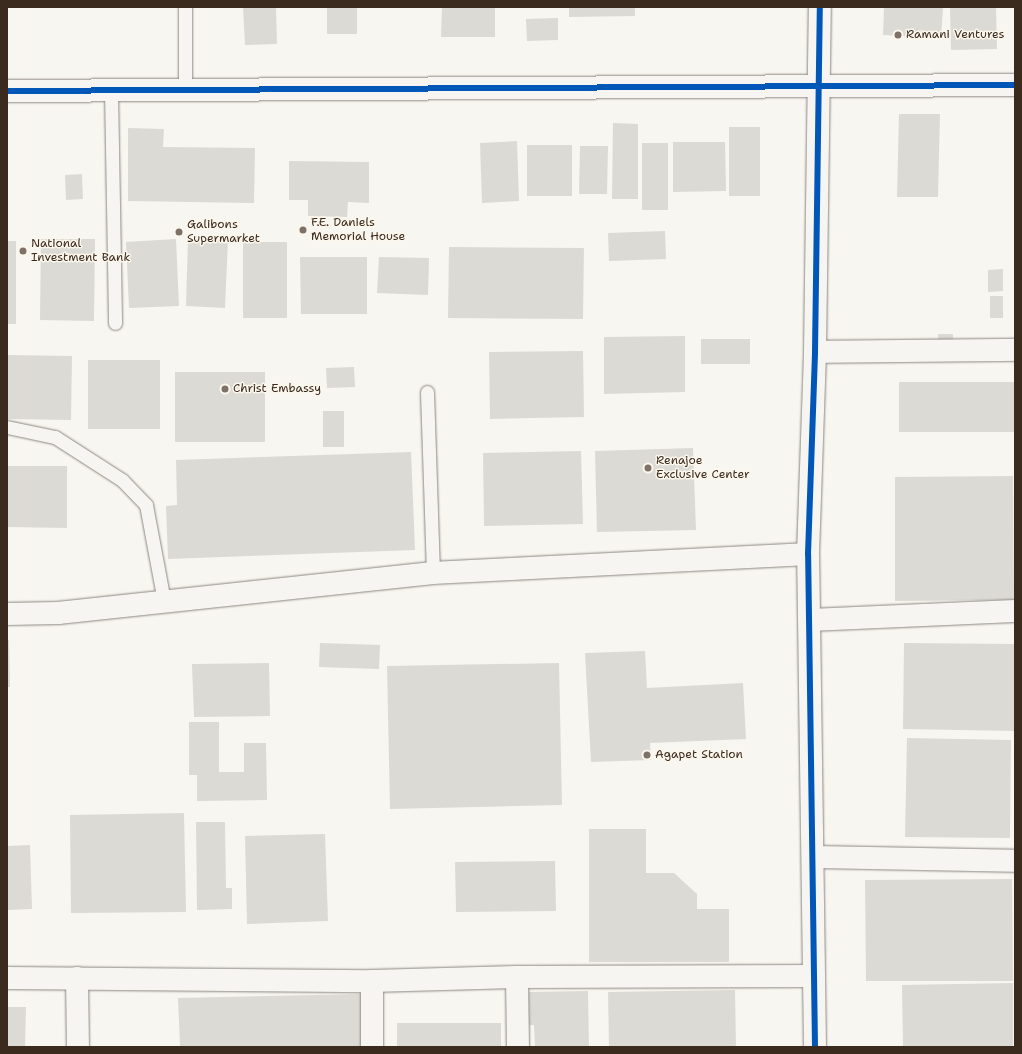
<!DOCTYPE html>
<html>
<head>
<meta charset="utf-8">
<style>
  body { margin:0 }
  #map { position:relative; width:1022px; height:1054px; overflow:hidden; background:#f8f6f0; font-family:"Shantell Sans",sans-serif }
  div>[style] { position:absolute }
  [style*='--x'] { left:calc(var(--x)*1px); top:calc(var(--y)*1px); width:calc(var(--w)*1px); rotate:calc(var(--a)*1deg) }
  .building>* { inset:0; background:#dcdad5 }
  .roads { filter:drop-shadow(0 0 1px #8b8781) drop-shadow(0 0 1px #8b8781) }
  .lane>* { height:13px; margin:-6.5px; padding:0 6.5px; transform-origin:6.5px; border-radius:6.5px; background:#f6f5f1 }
  .street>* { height:22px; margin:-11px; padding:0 11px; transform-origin:11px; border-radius:11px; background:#f6f5f1 }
  .secondary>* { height:22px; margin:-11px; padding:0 11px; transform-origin:11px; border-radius:11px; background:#f6f5f1 }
  .cycleway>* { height:6px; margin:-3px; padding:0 3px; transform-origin:3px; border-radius:3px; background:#0057b8 }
  .dots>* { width:11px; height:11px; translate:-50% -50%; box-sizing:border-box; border:2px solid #fbf7ec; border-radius:50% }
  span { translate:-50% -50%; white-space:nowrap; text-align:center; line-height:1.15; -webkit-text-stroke:3px #fbf7ec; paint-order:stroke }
  .poi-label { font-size:12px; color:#3b2a1e }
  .left { translate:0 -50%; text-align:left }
  .frame { position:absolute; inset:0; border:8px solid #3b2a1e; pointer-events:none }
</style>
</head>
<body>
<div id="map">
  <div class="building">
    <div style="clip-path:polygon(243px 7px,276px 7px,277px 44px,245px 45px)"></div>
    <div style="clip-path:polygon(327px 7px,357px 7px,357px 34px,327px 34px)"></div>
    <div style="clip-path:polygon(442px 7px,495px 7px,495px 37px,441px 37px)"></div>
    <div style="clip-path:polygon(569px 7px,635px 7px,635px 16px,569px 17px)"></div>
    <div style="clip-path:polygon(884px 7px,943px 7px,941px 38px,883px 35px)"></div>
    <div style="clip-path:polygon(950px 7px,996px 7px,997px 49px,951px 50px)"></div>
    <div style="clip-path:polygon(558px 18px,558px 40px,527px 41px,526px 19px)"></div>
    <div style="clip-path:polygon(899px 114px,940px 114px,938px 197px,897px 197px)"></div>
    <div style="clip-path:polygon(613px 123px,638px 124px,638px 199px,612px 199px)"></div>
    <div style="clip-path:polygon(729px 127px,760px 127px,760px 196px,729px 196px)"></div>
    <div style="clip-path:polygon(128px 128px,164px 129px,163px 147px,255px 148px,254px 203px,128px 201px)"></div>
    <div style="clip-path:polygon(517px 141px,519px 201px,482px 203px,480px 143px)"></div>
    <div style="clip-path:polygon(673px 142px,725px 142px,726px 191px,673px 192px)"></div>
    <div style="clip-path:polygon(642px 143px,668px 143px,668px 210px,642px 210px)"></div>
    <div style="clip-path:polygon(527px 145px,572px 145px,572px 196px,527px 196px)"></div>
    <div style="clip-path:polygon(580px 146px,608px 146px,607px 194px,579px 194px)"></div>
    <div style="clip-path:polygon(289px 161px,369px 162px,369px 203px,348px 202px,347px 217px,308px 216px,308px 200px,289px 200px)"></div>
    <div style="clip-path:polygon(82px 174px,83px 199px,66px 200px,65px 175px)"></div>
    <div style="clip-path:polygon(665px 231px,666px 259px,609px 261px,608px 233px)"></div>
    <div style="clip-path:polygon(188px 238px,228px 240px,225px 308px,186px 306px)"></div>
    <div style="clip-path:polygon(41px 239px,95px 239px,94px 321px,40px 320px)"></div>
    <div style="clip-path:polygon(176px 239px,179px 306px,129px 308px,126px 242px)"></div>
    <div style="clip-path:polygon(7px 241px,16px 241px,16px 324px,7px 324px)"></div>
    <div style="clip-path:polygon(243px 242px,287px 242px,287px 318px,243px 318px)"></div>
    <div style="clip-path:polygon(449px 247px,584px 248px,583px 319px,448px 318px)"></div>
    <div style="clip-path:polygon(300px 257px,367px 257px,367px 314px,301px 314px)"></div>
    <div style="clip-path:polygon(379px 257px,429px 258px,428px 295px,377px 293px)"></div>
    <div style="clip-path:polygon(1003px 269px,1003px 291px,988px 292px,988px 270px)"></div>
    <div style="clip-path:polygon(990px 296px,1003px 296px,1003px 318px,990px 318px)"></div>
    <div style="clip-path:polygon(938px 334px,953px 334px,953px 348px,938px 348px)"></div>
    <div style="clip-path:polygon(685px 336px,685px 392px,604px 394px,604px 337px)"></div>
    <div style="clip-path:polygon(701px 339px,750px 339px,750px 364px,701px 364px)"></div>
    <div style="clip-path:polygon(583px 351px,584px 417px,490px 419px,489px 352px)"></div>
    <div style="clip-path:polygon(7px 355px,72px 356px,71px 420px,7px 419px)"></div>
    <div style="clip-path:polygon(88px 360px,160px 360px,160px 429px,88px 429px)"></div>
    <div style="clip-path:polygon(354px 367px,355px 387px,327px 388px,326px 368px)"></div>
    <div style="clip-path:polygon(175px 372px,265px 372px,265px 442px,175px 442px)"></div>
    <div style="clip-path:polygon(899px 382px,1014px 382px,1014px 432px,899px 432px)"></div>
    <div style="clip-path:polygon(323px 411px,344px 411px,344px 447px,323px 447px)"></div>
    <div style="clip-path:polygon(693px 448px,696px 530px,597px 532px,595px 451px)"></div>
    <div style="clip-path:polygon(581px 451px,583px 524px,484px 526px,483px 453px)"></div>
    <div style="clip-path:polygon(411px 452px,415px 550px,168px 559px,166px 506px,177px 505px,176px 460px)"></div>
    <div style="clip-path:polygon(7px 466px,67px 466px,67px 528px,7px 527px)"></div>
    <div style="clip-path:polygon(1013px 476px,1014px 600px,895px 601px,895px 477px)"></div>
    <div style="clip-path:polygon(7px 640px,9px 640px,10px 687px,7px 687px)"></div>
    <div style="clip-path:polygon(320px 643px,380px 645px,379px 669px,319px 667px)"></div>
    <div style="clip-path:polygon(904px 643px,1015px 644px,1015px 731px,903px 729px)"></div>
    <div style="clip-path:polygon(645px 651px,647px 688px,743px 683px,746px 739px,650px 743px,651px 760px,591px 762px,585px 653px)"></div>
    <div style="clip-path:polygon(269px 663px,270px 716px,194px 717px,192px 664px)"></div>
    <div style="clip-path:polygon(559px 663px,562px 805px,390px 809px,387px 666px)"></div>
    <div style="clip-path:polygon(189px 722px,219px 722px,219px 772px,244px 772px,244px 743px,266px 743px,267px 800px,197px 801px,197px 775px,189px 775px)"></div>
    <div style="clip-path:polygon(907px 738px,1011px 740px,1010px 838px,905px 837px)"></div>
    <div style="clip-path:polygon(184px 813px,186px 912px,71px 913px,70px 815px)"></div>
    <div style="clip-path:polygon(196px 822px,225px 822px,226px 888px,232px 888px,232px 909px,197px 910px)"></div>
    <div style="clip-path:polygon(589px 829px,646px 829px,646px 873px,674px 873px,697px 894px,697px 909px,729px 909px,729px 962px,589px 962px)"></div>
    <div style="clip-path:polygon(325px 834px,328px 921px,247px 924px,245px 836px)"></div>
    <div style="clip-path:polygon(30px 845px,32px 909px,7px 910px,7px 846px)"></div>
    <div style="clip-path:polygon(555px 861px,556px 911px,456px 912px,455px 862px)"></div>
    <div style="clip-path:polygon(1012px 879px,1013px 981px,866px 981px,865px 880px)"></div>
    <div style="clip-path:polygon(1013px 983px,1013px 1047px,903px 1047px,902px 985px)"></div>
    <div style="clip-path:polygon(735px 990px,736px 1047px,609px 1047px,608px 992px)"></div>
    <div style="clip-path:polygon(588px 991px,589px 1047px,535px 1047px,534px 1025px,529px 1025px,528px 992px)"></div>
    <div style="clip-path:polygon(363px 994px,364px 1047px,180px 1047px,178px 998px)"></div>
    <div style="clip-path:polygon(7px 1007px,26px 1007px,25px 1047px,7px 1047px)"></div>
    <div style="clip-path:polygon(397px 1023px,501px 1023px,501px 1047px,397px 1047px)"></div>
  </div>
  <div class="roads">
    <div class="lane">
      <div style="--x:185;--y:7;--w:83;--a:90"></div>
      <div style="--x:111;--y:90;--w:233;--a:89"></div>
      <div style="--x:427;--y:392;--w:181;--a:88.1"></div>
      <div style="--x:7;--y:427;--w:49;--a:11.8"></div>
      <div style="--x:55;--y:437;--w:80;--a:32.7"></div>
      <div style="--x:122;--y:480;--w:35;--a:46"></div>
      <div style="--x:146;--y:505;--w:98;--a:79.4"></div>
    </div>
    <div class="street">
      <div style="--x:7;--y:91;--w:1008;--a:-0.34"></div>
      <div style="--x:815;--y:352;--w:200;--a:-0.6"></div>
      <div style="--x:7;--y:614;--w:51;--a:-1.1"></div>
      <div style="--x:58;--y:613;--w:377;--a:-6.1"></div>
      <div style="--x:433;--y:573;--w:375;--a:-2.9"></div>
      <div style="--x:810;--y:620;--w:205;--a:-2.5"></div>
      <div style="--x:814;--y:857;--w:201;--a:1.1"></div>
      <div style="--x:517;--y:977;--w:70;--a:89.2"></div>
      <div style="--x:7;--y:978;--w:365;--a:0.5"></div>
      <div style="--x:372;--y:981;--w:145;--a:-1.6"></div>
      <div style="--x:517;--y:977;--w:296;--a:-0.2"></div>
      <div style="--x:77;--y:978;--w:69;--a:89.2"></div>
      <div style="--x:372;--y:981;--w:66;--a:90"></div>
    </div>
    <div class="secondary">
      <div style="--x:815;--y:1047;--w:493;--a:-90.8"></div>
      <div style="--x:808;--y:554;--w:202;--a:-88"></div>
      <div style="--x:815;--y:352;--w:345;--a:-89.2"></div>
    </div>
  </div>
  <div class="cycleway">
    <div style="--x:7;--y:91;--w:1008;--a:-0.34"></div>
    <div style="--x:815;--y:1047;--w:493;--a:-90.8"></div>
    <div style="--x:808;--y:554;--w:202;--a:-88"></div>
    <div style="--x:815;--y:352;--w:345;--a:-89.2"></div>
  </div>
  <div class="dots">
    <div style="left:898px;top:35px;background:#7d7168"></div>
    <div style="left:303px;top:230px;background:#7d7168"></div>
    <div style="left:179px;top:232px;background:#7d7168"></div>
    <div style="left:23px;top:251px;background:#7d7168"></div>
    <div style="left:225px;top:389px;background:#7d7168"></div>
    <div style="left:648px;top:468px;background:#7d7168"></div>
    <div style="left:647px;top:755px;background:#7d7168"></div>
  </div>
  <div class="poi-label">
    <span class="left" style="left:906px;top:35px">Ramani Ventures</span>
    <span class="left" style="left:311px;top:230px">F.E. Daniels<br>Memorial House</span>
    <span class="left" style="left:187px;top:232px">Galibons<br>Supermarket</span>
    <span class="left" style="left:31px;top:251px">National<br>Investment Bank</span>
    <span class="left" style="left:233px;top:389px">Christ Embassy</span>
    <span class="left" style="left:656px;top:468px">Renajoe<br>Exclusive Center</span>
    <span class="left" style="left:655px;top:755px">Agapet Station</span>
  </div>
  <div class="frame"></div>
</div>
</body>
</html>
